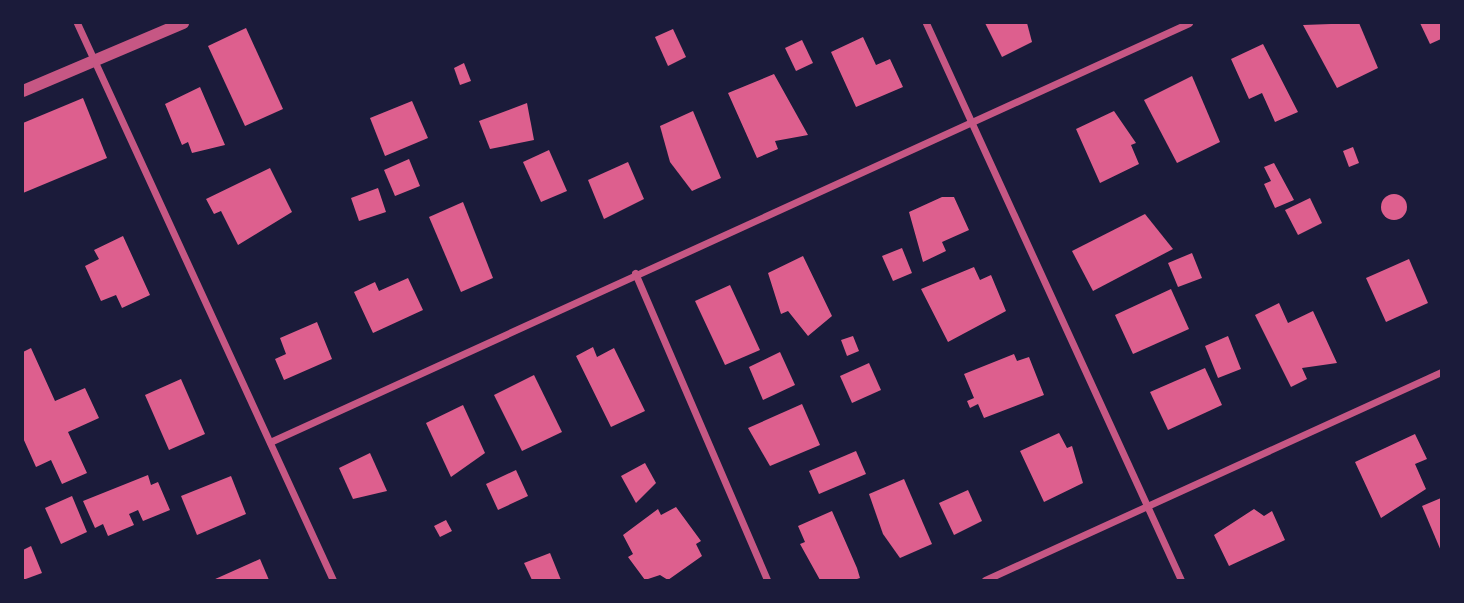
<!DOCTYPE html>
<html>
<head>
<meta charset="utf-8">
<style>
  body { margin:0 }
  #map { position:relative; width:1464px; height:603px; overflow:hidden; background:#1b1b3a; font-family:Raleway,sans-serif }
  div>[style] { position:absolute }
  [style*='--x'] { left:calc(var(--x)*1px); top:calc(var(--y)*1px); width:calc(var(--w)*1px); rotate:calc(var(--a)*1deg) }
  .building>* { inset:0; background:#dd5f8e }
  .round { border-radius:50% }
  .minor>* { height:7px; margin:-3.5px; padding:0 3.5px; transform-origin:3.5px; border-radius:3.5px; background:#c65784 }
  .tertiary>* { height:12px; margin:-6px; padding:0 6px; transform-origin:6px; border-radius:6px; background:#c65784 }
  span { translate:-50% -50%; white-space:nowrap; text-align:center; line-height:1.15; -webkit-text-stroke:5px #1b1b3a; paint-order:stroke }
  .frame { position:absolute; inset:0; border:24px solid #1b1b3a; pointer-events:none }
</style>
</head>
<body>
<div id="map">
  <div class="building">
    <div style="clip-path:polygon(985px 23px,1027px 23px,1032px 42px,1002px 57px)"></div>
    <div style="clip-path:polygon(1359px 23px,1378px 68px,1337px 88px,1303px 25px)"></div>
    <div style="clip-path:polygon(1420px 23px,1441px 23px,1441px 39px,1430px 44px)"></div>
    <div style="clip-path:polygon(246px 28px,283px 109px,245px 126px,208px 46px)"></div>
    <div style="clip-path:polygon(673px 29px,686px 57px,668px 66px,655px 37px)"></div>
    <div style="clip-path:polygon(863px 37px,876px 65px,890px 59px,903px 87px,856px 107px,831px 52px)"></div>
    <div style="clip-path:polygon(802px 40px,813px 63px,796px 71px,785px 48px)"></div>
    <div style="clip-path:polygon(1263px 44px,1298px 112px,1275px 122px,1262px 93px,1249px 99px,1231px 59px)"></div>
    <div style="clip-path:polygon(464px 63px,471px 81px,460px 85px,454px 68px)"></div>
    <div style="clip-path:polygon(774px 74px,808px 135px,775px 141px,778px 149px,757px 158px,728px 93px)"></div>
    <div style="clip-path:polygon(1192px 76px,1220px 142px,1177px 163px,1144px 100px)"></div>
    <div style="clip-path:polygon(200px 87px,225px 145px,192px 153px,188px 142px,182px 145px,165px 104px)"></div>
    <div style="clip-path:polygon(83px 98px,107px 158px,23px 193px,23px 123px)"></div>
    <div style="clip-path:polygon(412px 101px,428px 138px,385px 156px,370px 118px)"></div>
    <div style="clip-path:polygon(527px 103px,534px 140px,490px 149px,479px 121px)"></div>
    <div style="clip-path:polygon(693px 111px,721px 178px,692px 191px,670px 162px,660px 126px)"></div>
    <div style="clip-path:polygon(1114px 111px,1136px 143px,1131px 145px,1139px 164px,1100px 183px,1076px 129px)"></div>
    <div style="clip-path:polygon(1353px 147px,1359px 163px,1349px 167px,1343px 151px)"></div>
    <div style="clip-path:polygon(549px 150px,567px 191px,541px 202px,523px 162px)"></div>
    <div style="clip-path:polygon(409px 159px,420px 186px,395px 196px,384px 170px)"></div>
    <div style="clip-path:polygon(628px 162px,644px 199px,604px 219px,588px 180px)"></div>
    <div style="clip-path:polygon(1274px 163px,1294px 200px,1275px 208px,1264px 184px,1271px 181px,1264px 167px)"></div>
    <div style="clip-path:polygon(270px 168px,292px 212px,238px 245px,221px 211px,214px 214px,206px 199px)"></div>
    <div style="clip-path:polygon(378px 188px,386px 212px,359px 221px,351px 198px)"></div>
    <div class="round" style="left:1381px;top:194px;width:26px;height:26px"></div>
    <div style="clip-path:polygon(942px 197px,954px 197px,969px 230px,942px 242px,946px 251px,923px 262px,909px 212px)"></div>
    <div style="clip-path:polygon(1310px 198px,1322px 223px,1298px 235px,1285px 210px)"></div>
    <div style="clip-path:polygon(463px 202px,493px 278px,461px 292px,429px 217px)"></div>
    <div style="clip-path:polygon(1145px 214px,1173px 249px,1093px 291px,1072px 251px)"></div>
    <div style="clip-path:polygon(123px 236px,150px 295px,122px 308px,116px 295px,101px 301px,85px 266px,99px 259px,94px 250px)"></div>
    <div style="clip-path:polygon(902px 248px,912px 273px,893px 281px,882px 256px)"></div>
    <div style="clip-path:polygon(1192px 253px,1202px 278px,1178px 287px,1168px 263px)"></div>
    <div style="clip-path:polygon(803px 256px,832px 316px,808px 336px,788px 311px,781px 314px,768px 273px)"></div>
    <div style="clip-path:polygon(1409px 259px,1428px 303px,1386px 322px,1366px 278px)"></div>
    <div style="clip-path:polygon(974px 267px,980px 280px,991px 275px,1006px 311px,948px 342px,921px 289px)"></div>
    <div style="clip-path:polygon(408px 278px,423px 310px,373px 333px,354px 292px,375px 282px,379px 291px)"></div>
    <div style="clip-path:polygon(730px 285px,760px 350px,725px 365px,695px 301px)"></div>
    <div style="clip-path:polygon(1171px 289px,1189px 329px,1133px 354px,1115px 315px)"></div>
    <div style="clip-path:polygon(1279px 303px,1288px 323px,1313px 311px,1337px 363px,1302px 368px,1307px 379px,1291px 387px,1255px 315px)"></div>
    <div style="clip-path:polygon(317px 322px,332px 359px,284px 380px,275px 359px,286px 354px,280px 338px)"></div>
    <div style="clip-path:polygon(853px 336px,859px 351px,847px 356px,841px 340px)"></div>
    <div style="clip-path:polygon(1228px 336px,1241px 369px,1218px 378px,1205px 346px)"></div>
    <div style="clip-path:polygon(593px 347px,597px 357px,614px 348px,645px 411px,611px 427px,576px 356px)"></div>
    <div style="clip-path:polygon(31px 348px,55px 401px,85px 388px,99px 418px,68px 432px,87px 473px,62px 484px,51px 460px,36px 467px,23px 438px,23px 352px)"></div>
    <div style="clip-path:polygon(780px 352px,795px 385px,763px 400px,749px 367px)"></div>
    <div style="clip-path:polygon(1014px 354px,1017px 361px,1029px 357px,1044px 395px,984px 418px,978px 404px,970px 408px,967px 401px,974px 398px,964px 374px)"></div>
    <div style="clip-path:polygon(869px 363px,881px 390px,852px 403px,840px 376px)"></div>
    <div style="clip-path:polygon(1205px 368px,1222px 405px,1168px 430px,1150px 392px)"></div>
    <div style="clip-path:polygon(534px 375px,562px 432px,522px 451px,494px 395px)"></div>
    <div style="clip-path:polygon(181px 379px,205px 434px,169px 450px,145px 395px)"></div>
    <div style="clip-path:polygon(802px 404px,820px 445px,770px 466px,748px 428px)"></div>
    <div style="clip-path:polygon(463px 405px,485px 453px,451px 477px,426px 423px)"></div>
    <div style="clip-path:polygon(1059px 433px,1067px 448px,1072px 446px,1083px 483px,1044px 502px,1020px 451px)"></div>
    <div style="clip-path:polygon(1415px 434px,1427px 459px,1415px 464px,1426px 489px,1381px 518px,1355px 462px)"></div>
    <div style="clip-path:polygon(856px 451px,866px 474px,819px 494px,809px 471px)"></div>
    <div style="clip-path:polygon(370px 453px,387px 491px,353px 499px,339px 468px)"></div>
    <div style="clip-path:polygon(645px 463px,656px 483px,636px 503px,621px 476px)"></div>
    <div style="clip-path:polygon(516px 470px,528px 496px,498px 510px,486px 484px)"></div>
    <div style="clip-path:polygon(148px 475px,151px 485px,158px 482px,170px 510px,143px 521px,138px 510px,129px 514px,134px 525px,108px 536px,103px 524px,95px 528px,83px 501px)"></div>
    <div style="clip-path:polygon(231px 476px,246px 514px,197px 535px,181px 496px)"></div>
    <div style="clip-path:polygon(904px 479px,932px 544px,900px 558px,883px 534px,869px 494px)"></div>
    <div style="clip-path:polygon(968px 490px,982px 521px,954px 535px,939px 503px)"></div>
    <div style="clip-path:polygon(72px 496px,87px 532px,61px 544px,45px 508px)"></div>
    <div style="clip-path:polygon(1441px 498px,1441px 551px,1422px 506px)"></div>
    <div style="clip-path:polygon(676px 507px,701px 541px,696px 544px,702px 556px,668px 580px,660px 575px,645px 580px,628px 557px,633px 554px,623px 535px,658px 509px,661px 515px)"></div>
    <div style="clip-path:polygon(1254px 509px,1264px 516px,1272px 511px,1285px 540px,1229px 566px,1214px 535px)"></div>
    <div style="clip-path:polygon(832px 511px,857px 568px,860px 578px,854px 580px,820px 580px,800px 544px,805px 542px,798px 526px)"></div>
    <div style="clip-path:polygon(446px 520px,452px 531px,440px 537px,434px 526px)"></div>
    <div style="clip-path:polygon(31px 546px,42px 573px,23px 580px,23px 550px)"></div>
    <div style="clip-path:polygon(550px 553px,561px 580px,532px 580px,524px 563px)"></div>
    <div style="clip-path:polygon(260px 559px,269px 580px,213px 580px)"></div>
  </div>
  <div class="minor">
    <div style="--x:77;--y:23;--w:613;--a:65.32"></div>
    <div style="--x:926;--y:23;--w:613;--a:65.4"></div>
    <div style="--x:635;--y:273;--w:334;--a:66.7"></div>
    <div style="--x:270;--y:442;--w:1010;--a:-24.51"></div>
    <div style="--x:985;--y:580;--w:501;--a:-24.52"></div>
  </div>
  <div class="tertiary">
    <div style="--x:23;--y:91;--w:174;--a:-23"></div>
  </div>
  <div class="frame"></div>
</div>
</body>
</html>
